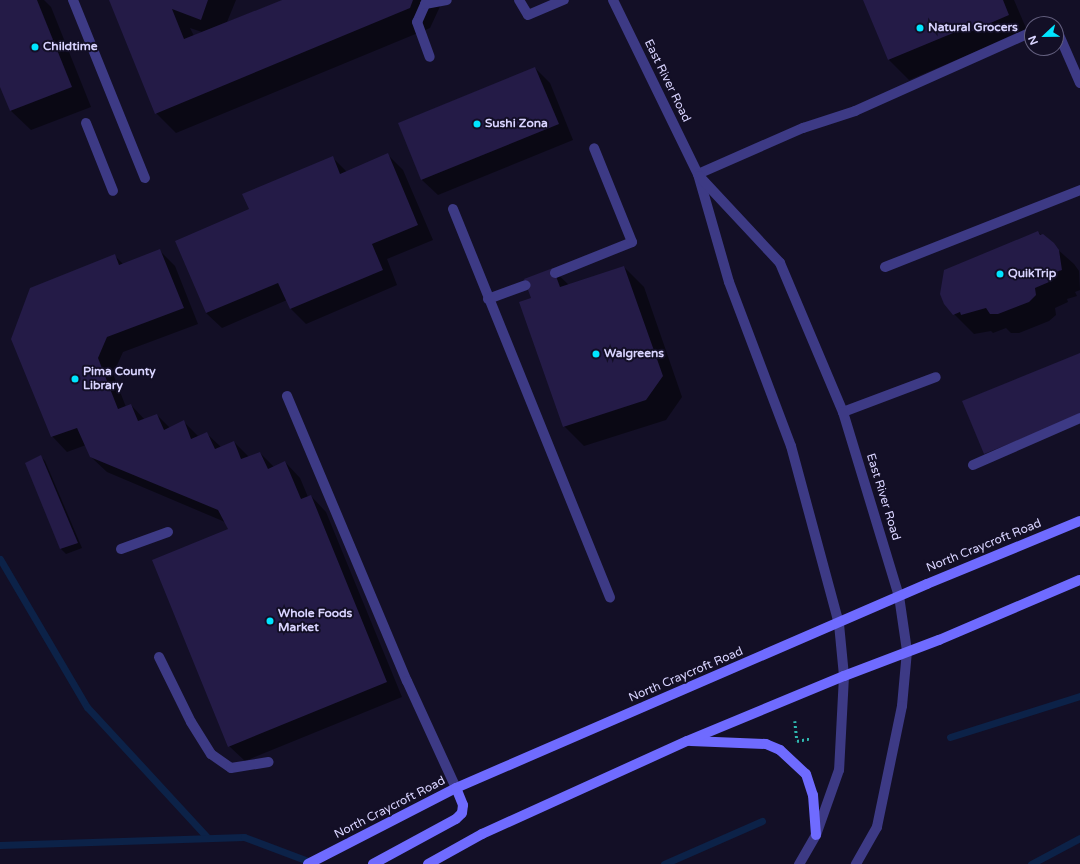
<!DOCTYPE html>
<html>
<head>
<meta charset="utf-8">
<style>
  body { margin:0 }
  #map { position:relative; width:1080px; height:864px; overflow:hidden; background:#130f26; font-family:"Varela Round",sans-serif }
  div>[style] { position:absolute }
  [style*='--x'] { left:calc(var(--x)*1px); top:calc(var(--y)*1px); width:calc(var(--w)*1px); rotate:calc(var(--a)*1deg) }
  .shadow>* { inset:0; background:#0007 }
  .stream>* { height:7px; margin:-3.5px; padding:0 3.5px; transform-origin:3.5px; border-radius:3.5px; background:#0c2248 }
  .building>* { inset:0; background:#241b47 }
  .path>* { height:2.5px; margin-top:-1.25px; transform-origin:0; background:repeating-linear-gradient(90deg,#2fb8b0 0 2px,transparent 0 5px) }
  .service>* { height:10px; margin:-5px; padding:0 5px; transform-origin:5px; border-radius:5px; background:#3d3a85 }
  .tertiary>* { height:10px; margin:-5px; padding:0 5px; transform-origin:5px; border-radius:5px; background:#3d3a85 }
  .secondary>* { height:10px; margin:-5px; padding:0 5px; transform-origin:5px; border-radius:5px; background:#6f6bff }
  .dots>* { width:11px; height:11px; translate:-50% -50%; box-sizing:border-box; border:2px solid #130f26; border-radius:50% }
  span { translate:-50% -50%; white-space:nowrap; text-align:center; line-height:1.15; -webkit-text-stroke:4px #130f26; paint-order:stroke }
  .poi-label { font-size:12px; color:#d9d4ff; font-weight:700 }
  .left { translate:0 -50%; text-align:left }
  .street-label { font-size:12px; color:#d9d4ff }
  .north { position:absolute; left:1024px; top:16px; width:40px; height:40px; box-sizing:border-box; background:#130f26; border:1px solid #625e7d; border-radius:50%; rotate:248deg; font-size:11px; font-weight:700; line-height:16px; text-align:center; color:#d9d4ff }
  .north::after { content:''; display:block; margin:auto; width:14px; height:18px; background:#00e5ff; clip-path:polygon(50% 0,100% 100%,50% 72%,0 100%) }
</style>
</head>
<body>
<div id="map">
  <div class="shadow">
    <div style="clip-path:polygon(0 0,44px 0,51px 7px,91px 107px,31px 130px,10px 110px,0 84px)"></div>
    <div style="clip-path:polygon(evenodd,110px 0,236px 0,227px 22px,284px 0,443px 0,430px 28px,176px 133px,156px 113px,110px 0,190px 28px,202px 32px,194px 36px,190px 28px)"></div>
    <div style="clip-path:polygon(864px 0,1014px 0,1029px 35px,989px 46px,909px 80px,889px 60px)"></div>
    <div style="clip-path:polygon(535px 68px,550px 83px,573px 140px,438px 195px,422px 180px,399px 123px)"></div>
    <div style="clip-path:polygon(388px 155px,403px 170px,433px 240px,387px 259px,397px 285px,306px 324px,290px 308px,287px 300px,222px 328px,206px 313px,250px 210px,332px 157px,347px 172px)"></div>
    <div style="clip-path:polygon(1038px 232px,1074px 264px,1079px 271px,1080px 290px,1075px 292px,1077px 296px,1067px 299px,1068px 302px,1055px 308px,1056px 315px,1049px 321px,1019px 333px,1011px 333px,1006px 328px,993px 333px,991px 331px,974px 334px,954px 314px)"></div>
    <div style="clip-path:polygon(160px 251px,175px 266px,198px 324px,123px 352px,113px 374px,126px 407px,131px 405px,145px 420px,157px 415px,170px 428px,184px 422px,198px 436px,206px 433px,221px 447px,234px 442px,249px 457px,260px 453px,274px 467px,285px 462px,300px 478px,308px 497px,311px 496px,326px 512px,402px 697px,245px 761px,229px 746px,230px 529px,225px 522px,107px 472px,91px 457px,86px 445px,67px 452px,52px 436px,114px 255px,124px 265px)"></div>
    <div style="clip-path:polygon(624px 267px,644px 287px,682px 397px,666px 420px,584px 446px,564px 426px,532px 299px,553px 270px,569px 285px)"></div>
    <div style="clip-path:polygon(40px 456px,45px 461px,82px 548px,66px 554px,61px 549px,26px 463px)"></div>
  </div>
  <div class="stream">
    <div style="--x:0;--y:559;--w:172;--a:59.6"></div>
    <div style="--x:87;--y:707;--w:178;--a:47.3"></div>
    <div style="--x:950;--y:737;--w:136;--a:-17.5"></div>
    <div style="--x:0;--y:845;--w:244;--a:-1.9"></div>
    <div style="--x:244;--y:837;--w:74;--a:20.6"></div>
    <div style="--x:664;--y:864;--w:107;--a:-23.7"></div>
    <div style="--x:1031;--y:864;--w:55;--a:-28"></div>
  </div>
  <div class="building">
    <div style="clip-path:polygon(0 0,37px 0,72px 87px,10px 111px,0 87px)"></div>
    <div style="clip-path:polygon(109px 0,208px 0,201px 20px,172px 9px,184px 39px,282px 0,413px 0,410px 8px,155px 114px)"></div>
    <div style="clip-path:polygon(863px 0,1003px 0,1009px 15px,972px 31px,970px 26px,888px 60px)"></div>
    <div style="clip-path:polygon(535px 67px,559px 124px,421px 180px,398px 123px)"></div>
    <div style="clip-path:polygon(388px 153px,418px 225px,372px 244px,383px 270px,290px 309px,278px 283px,206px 313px,175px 241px,249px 209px,242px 194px,333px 156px,340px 174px)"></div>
    <div style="clip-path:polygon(1038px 231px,1040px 235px,1043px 234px,1054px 243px,1059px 250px,1062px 270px,1056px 272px,1057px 276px,1047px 279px,1049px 282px,1035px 288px,1036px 295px,1029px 302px,998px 314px,990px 314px,986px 308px,961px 315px,960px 312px,953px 315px,944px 304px,940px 294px,944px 270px)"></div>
    <div style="clip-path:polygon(160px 249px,184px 308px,107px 337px,98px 358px,118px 409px,131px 404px,138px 421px,157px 414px,164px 430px,184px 420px,191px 439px,207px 432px,215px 449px,234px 441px,241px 459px,260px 452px,268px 469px,285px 461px,301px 499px,311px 495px,387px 682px,228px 747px,152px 560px,228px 529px,218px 510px,90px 457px,77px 428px,51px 437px,11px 339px,30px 288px,115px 254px,119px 265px)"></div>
    <div style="clip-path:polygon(624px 266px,663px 376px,646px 400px,563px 427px,519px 302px,531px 298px,524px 279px,553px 268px,560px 287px)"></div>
    <div style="clip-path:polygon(1080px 353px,1080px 415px,984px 454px,962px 401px)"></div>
    <div style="clip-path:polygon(41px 455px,78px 543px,60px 549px,25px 463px)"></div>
  </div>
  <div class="path">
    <div style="--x:795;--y:721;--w:20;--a:84"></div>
    <div style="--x:797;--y:741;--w:15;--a:-11"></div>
  </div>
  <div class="service">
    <div style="--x:73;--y:0;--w:192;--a:68"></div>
    <div style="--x:427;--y:0;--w:24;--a:114"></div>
    <div style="--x:417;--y:22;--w:37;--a:70"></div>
    <div style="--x:519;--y:0;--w:17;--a:59"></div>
    <div style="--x:528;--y:15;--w:39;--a:-23"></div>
    <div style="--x:425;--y:4;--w:22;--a:-10"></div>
    <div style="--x:1056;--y:28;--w:60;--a:66.4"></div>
    <div style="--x:86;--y:123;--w:73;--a:68.3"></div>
    <div style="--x:698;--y:174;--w:115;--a:-23.7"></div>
    <div style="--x:803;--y:128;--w:55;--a:-18.1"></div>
    <div style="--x:855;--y:111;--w:194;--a:-24.1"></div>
    <div style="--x:453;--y:209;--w:419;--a:68"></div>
    <div style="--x:885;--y:267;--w:210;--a:-21.5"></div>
    <div style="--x:555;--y:273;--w:83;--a:-21.9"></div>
    <div style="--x:632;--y:242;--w:101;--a:-112"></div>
    <div style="--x:488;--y:299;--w:40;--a:-20.2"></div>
    <div style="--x:287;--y:396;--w:309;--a:67.2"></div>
    <div style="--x:407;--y:681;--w:118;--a:65.4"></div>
    <div style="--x:843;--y:412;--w:99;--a:-20.6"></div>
    <div style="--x:973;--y:465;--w:117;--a:-23.7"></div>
    <div style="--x:121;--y:549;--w:50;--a:-19.9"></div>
    <div style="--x:159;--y:657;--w:72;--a:63.8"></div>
    <div style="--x:191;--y:722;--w:38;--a:58"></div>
    <div style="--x:211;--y:754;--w:24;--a:35"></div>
    <div style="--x:231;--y:768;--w:38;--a:-9"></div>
  </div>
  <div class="tertiary">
    <div style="--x:613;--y:0;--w:194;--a:64"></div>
    <div style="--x:698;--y:174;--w:112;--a:74"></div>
    <div style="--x:729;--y:282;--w:175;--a:69.3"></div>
    <div style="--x:791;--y:446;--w:184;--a:74.9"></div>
    <div style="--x:839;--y:624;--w:52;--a:84.5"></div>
    <div style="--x:844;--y:676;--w:94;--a:93"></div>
    <div style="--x:839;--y:770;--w:69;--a:109.5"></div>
    <div style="--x:816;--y:835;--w:34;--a:120"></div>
    <div style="--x:699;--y:176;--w:119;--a:47"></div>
    <div style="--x:780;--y:263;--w:162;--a:67.1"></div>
    <div style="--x:843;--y:412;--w:192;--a:73.1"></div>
    <div style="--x:899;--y:596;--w:56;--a:81.7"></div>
    <div style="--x:907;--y:651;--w:55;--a:95.2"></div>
    <div style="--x:902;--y:706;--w:124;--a:101.7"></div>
    <div style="--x:877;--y:827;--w:43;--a:119.6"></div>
  </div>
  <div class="secondary">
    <div style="--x:691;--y:741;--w:75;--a:2.3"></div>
    <div style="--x:766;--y:744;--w:15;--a:23"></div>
    <div style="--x:780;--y:750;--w:35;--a:43"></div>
    <div style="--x:806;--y:774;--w:22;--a:72"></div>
    <div style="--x:813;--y:795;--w:40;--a:85.7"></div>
    <div style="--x:308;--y:864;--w:166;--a:-27.2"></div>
    <div style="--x:456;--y:788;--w:513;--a:-23.42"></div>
    <div style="--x:927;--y:584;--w:165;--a:-22.4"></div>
    <div style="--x:373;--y:864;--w:94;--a:-28.5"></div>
    <div style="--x:456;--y:819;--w:8;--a:-45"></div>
    <div style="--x:462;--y:813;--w:8;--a:-83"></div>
    <div style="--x:463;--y:805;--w:18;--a:-112"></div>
    <div style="--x:428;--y:864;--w:62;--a:-29.1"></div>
    <div style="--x:482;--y:834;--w:225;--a:-24.4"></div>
    <div style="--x:687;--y:741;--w:170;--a:-22.5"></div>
    <div style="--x:844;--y:676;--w:102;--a:-20.8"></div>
    <div style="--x:939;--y:640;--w:153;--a:-23.1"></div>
  </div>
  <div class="dots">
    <div style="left:920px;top:28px;background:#00e5ff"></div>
    <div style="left:35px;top:47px;background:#00e5ff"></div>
    <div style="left:477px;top:124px;background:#00e5ff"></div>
    <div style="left:1000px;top:274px;background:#00e5ff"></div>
    <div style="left:596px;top:354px;background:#00e5ff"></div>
    <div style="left:75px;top:379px;background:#00e5ff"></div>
    <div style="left:270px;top:621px;background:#00e5ff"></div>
  </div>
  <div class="poi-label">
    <span class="left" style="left:928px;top:28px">Natural Grocers</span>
    <span class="left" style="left:43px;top:47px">Childtime</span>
    <span class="left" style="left:485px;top:124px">Sushi Zona</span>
    <span class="left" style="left:1008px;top:274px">QuikTrip</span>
    <span class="left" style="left:604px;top:354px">Walgreens</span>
    <span class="left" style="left:83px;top:379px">Pima County<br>Library</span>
    <span class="left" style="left:278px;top:621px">Whole Foods<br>Market</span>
  </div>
  <div class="street-label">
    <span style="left:667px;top:81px;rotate:64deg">East River Road</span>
    <span style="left:883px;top:497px;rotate:73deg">East River Road</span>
    <span style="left:984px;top:546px;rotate:-22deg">North Craycroft Road</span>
    <span style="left:686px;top:675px;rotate:-23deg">North Craycroft Road</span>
    <span style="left:390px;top:808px;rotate:-27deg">North Craycroft Road</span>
  </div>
  <div class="north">N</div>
</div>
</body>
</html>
